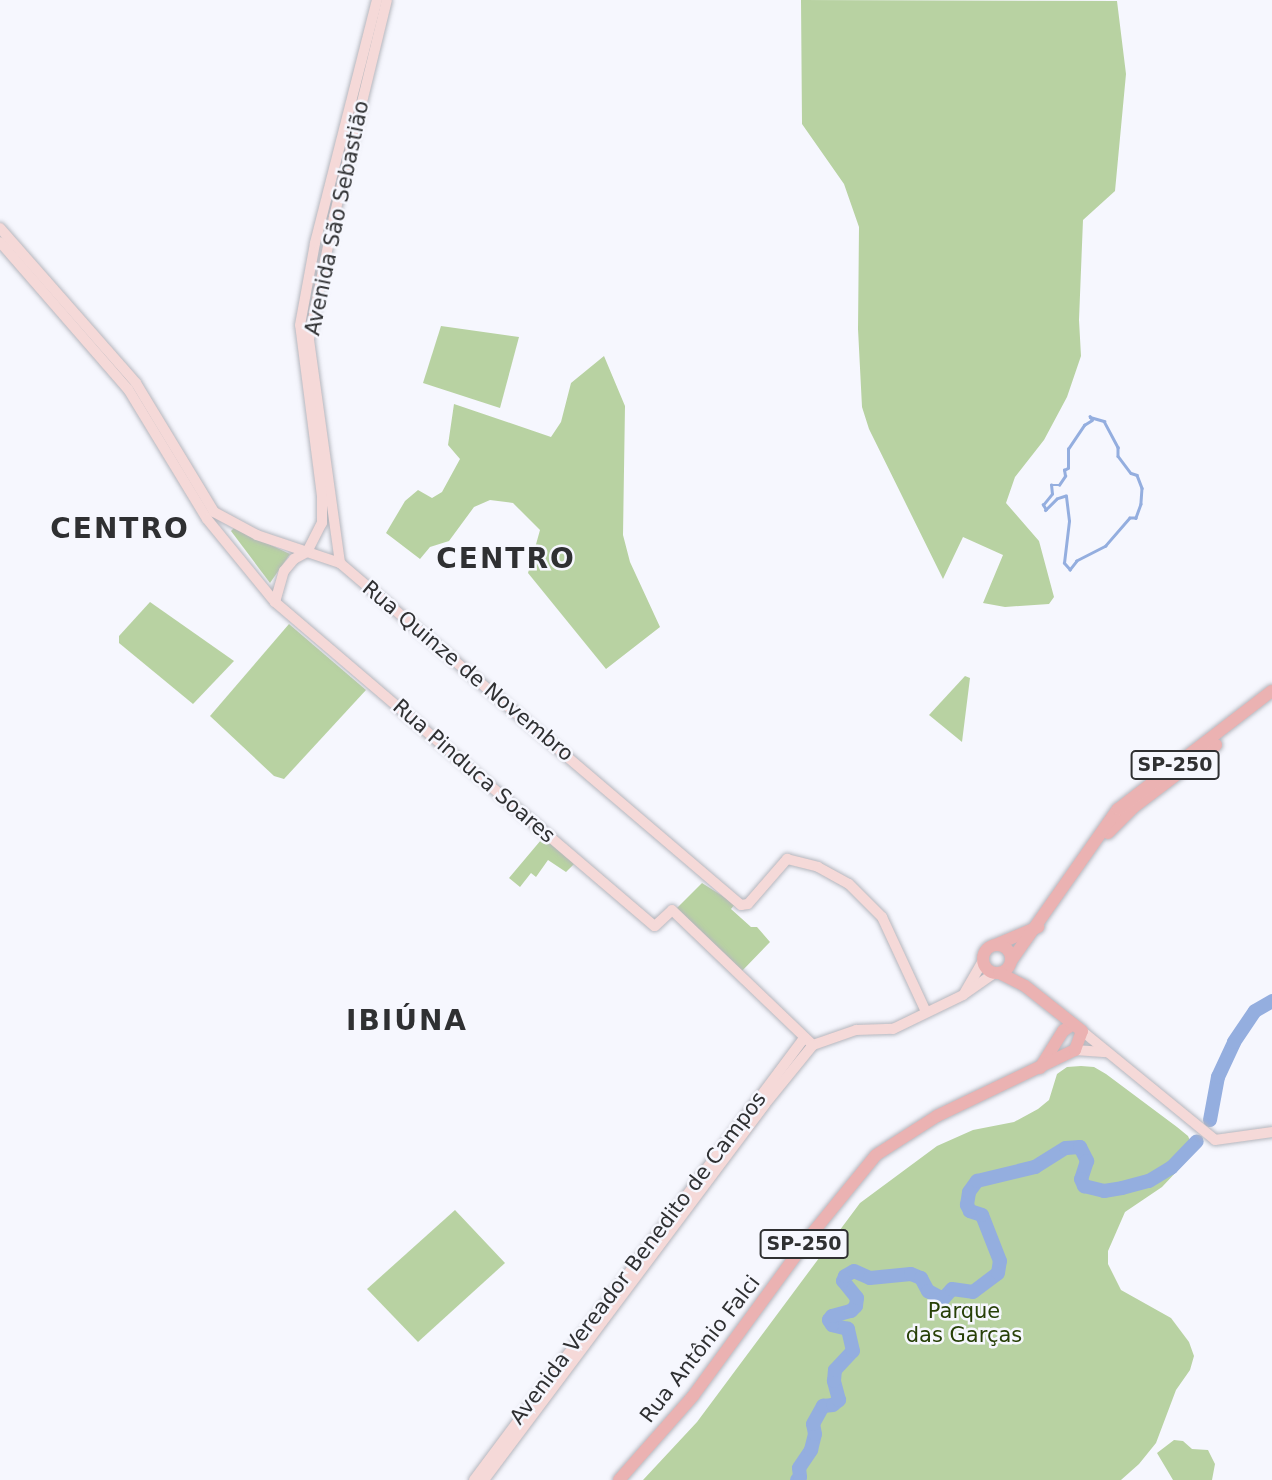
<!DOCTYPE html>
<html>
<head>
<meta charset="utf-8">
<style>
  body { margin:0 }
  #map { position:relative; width:1272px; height:1480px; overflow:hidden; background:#f6f7fe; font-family:"DejaVu Sans",sans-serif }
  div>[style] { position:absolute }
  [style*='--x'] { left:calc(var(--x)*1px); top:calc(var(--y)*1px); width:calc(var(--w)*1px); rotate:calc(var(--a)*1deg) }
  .green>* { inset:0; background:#b8d2a2 }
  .stream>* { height:2.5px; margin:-1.25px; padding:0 1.25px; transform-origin:1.25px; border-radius:1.25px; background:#94aedf }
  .river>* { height:14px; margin:-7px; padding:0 7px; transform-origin:7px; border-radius:7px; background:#94aedf }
  .roads { filter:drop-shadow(0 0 2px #b5b6bd) drop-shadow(0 0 2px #b5b6bd) }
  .secondary>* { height:10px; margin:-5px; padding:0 5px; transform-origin:5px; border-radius:5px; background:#f5d9d8 }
  .primary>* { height:12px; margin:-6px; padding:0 6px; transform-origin:6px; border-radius:6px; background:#ebb2b2 }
  .primary>.ring { margin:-6px; padding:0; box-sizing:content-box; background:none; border:12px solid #ebb2b2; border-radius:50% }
  span { translate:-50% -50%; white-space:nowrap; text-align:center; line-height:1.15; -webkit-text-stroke:5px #f6f7fe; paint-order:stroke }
  .shield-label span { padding:2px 5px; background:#f6f7fe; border:2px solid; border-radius:5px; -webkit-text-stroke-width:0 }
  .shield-label { font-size:19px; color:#2f3032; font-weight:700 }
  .street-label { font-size:21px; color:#2f3032 }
  .park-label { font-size:21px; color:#274007 }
  .district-label { font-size:28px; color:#2f3032; font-weight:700; letter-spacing:2px }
</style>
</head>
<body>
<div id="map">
  <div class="green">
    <div style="clip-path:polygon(801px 0,1117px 1px,1126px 74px,1115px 191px,1083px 220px,1079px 320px,1081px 356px,1067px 397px,1044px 440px,1015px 477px,1006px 503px,1039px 541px,1054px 597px,1049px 604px,1005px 607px,983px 603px,1003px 555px,963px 537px,943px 579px,869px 429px,862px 407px,858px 329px,859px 227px,844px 184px,802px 124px)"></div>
    <div style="clip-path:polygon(441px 326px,519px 337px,500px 408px,423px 383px)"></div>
    <div style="clip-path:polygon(604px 356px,625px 406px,623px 535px,630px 562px,660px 627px,606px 669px,528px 573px,540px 530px,513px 503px,490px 500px,474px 507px,449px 541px,430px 547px,420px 559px,386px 533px,405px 501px,418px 490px,432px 498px,442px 492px,460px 459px,448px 445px,454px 404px,551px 437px,561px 422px,571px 383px)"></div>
    <div style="clip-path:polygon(234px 528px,290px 554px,270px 583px,231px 531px)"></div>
    <div style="clip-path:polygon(150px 602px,234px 661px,193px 704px,119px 643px,119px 636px)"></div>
    <div style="clip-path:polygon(289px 624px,366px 690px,284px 779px,274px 776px,210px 716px)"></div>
    <div style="clip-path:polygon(965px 676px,970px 678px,962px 742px,929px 715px)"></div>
    <div style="clip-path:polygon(541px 840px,547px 840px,575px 863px,566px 872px,548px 860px,536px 877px,531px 873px,520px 887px,509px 878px)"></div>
    <div style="clip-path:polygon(702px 883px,735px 904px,731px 909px,751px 927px,757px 927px,770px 942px,741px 972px,675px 910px)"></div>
    <div style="clip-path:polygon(1081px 1066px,1094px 1067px,1106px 1074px,1177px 1127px,1188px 1136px,1195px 1152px,1162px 1187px,1125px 1212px,1108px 1251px,1108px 1264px,1121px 1290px,1171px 1318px,1189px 1342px,1194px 1356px,1190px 1370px,1176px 1390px,1156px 1443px,1139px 1464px,1121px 1480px,643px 1480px,697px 1422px,860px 1203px,937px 1146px,973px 1130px,1014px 1122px,1038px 1109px,1049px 1100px,1057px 1074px,1067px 1067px)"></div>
    <div style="clip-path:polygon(455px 1210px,505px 1263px,418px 1342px,367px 1289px)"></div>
    <div style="clip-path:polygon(1174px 1440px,1183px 1441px,1192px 1449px,1208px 1450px,1215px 1464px,1212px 1480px,1173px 1480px,1157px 1453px)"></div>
  </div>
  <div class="stream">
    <div style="--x:1090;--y:417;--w:15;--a:16"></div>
    <div style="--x:1104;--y:421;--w:30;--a:62"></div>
    <div style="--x:1118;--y:447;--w:9;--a:90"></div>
    <div style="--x:1118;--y:456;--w:21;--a:53"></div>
    <div style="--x:1131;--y:473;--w:6;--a:18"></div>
    <div style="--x:1137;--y:475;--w:14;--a:69"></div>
    <div style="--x:1142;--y:488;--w:16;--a:94"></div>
    <div style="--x:1141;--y:504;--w:15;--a:110"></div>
    <div style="--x:1136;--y:518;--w:6;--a:180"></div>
    <div style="--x:1130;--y:518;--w:37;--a:131"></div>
    <div style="--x:1106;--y:546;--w:33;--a:153"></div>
    <div style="--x:1077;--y:561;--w:11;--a:128"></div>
    <div style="--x:1070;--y:570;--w:9;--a:-131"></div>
    <div style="--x:1064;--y:563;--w:42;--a:-83.2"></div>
    <div style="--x:1069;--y:521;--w:25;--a:-97"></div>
    <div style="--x:1066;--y:496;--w:9;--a:162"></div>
    <div style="--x:1057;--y:499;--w:16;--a:135"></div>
    <div style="--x:1046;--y:510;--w:6;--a:-121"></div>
    <div style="--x:1043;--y:505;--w:14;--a:-51"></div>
    <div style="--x:1052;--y:494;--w:9;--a:-96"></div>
    <div style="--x:1051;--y:485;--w:8;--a:0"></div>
    <div style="--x:1059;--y:485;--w:11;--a:-56"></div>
    <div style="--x:1065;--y:476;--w:6;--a:-99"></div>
    <div style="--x:1064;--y:470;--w:4;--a:-27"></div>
    <div style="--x:1068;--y:468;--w:19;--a:-90"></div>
    <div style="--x:1068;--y:449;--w:29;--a:-56"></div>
    <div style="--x:1084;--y:425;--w:9;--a:-32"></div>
    <div style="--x:1092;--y:420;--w:4;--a:-124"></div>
  </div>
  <div class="river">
    <div style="--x:1210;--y:1120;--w:44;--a:-79.5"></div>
    <div style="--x:1218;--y:1077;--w:38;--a:-65"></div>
    <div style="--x:1234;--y:1042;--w:37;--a:-56"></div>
    <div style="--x:1255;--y:1011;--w:20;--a:-30"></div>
    <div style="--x:797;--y:1480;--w:4;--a:-45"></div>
    <div style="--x:800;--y:1477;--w:9;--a:-96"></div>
    <div style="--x:799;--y:1468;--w:22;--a:-56"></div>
    <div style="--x:811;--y:1450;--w:16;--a:-76"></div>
    <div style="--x:815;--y:1434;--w:10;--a:-101"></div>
    <div style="--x:813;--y:1424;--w:21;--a:-61"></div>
    <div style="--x:823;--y:1406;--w:10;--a:-6"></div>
    <div style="--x:833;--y:1405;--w:8;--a:-40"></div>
    <div style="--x:839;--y:1400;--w:20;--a:-105"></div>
    <div style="--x:834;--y:1381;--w:11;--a:-85"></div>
    <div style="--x:835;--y:1370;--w:26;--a:-47"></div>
    <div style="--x:853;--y:1351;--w:23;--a:-103"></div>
    <div style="--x:848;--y:1329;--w:16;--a:-166"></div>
    <div style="--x:832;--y:1325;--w:6;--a:-121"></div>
    <div style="--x:829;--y:1320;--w:5;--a:-53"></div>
    <div style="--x:832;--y:1316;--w:20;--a:-15"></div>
    <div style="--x:851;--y:1311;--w:7;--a:-45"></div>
    <div style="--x:856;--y:1306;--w:8;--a:-83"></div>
    <div style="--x:857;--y:1298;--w:22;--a:-129"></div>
    <div style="--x:843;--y:1281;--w:5;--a:-68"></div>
    <div style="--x:845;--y:1276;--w:10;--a:-29"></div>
    <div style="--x:854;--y:1271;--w:17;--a:24"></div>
    <div style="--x:870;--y:1278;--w:41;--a:-5.6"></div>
    <div style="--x:911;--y:1274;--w:11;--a:22"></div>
    <div style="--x:921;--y:1278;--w:15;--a:62"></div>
    <div style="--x:928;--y:1291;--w:17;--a:28"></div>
    <div style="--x:943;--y:1299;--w:13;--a:-48"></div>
    <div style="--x:952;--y:1289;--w:21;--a:8"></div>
    <div style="--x:973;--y:1292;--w:31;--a:-37"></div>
    <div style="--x:998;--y:1273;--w:12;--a:-81"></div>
    <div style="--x:1000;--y:1261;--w:49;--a:-111.4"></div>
    <div style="--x:982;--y:1215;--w:13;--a:-162"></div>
    <div style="--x:970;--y:1211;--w:7;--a:-117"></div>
    <div style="--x:967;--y:1205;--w:13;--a:-81"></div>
    <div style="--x:969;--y:1192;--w:14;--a:-54"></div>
    <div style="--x:977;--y:1181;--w:60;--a:-13.6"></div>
    <div style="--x:1035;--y:1167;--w:36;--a:-32"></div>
    <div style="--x:1066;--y:1148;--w:14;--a:-4"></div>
    <div style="--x:1080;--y:1147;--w:16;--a:63"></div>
    <div style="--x:1087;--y:1161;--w:19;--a:108"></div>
    <div style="--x:1081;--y:1179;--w:8;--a:67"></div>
    <div style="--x:1084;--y:1186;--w:21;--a:14"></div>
    <div style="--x:1104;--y:1191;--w:18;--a:-9"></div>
    <div style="--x:1122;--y:1188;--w:28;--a:-15"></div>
    <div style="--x:1149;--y:1181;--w:26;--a:-31"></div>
    <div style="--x:1171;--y:1168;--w:37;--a:-46"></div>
  </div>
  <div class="roads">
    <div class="secondary">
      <div style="--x:0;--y:228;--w:206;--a:48.7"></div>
      <div style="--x:136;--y:383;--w:151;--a:58.8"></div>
      <div style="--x:214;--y:512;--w:49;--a:28.1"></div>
      <div style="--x:257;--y:535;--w:88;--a:18.6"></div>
      <div style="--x:340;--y:563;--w:527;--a:40.46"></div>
      <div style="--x:741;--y:905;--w:7;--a:-8"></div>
      <div style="--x:748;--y:904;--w:60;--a:-49.1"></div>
      <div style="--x:787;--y:859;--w:32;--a:14"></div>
      <div style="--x:818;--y:867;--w:35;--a:29"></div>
      <div style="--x:849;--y:884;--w:47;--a:45"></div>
      <div style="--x:882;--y:917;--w:105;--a:65.1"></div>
      <div style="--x:0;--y:242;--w:195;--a:49"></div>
      <div style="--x:128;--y:389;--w:152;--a:58.7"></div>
      <div style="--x:207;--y:519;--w:107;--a:50.7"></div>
      <div style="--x:275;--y:602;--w:499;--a:40.5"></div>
      <div style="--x:655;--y:926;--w:23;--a:-43"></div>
      <div style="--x:672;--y:910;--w:195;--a:43.8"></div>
      <div style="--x:340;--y:563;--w:226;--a:-97.9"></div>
      <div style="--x:309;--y:339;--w:125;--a:-78.4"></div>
      <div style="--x:334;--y:217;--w:223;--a:-76.3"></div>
      <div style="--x:275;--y:602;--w:32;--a:-74"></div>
      <div style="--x:284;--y:571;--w:16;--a:-50"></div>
      <div style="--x:294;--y:559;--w:15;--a:-28"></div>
      <div style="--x:307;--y:552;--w:33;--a:-63"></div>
      <div style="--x:322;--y:523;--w:27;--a:-90"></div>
      <div style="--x:322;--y:496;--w:172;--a:-97.3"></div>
      <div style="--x:300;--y:325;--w:83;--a:-79.6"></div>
      <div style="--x:315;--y:243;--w:251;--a:-75.7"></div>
      <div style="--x:965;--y:992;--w:36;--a:-60"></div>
      <div style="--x:1082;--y:1031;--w:172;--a:39.3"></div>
      <div style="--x:1215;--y:1140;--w:58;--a:-8"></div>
      <div style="--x:813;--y:1045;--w:46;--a:-19.2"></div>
      <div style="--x:856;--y:1030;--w:37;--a:-2"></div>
      <div style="--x:893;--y:1029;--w:78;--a:-25.9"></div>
      <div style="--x:963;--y:995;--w:38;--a:-35"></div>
      <div style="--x:1075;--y:1050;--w:32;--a:4"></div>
      <div style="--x:474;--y:1480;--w:552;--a:-53.25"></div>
      <div style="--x:484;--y:1480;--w:469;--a:-53.2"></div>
      <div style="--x:765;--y:1104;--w:76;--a:-50.9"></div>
    </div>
    <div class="primary">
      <div style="--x:1108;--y:833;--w:37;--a:-45"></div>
      <div style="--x:1134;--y:807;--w:103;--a:-37.1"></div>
      <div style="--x:995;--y:945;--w:47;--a:-22.7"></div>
      <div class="ring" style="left:983px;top:945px;width:16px;height:16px"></div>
      <div style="--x:1011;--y:961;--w:186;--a:-54.9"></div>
      <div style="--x:1118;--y:809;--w:194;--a:-37.5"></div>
      <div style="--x:1040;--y:1068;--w:44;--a:-58.1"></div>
      <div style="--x:1063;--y:1031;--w:12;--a:-35"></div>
      <div style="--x:619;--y:1480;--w:112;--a:-48.6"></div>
      <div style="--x:693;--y:1396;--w:198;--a:-53.8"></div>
      <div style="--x:810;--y:1236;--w:104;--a:-50.8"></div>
      <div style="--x:876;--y:1155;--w:72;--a:-32.6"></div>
      <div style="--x:937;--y:1116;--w:153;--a:-25.6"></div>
      <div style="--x:1075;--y:1050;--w:20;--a:-70"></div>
      <div style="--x:1082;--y:1031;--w:73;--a:-141.7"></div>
      <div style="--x:1025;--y:986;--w:29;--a:-153"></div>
    </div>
  </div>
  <div class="shield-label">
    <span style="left:1175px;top:765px">SP-250</span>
    <span style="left:804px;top:1244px">SP-250</span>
  </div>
  <div class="street-label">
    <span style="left:337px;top:218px;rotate:-78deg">Avenida São Sebastião</span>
    <span style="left:468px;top:671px;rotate:40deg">Rua Quinze de Novembro</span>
    <span style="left:474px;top:771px;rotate:41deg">Rua Pinduca Soares</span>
    <span style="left:638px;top:1258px;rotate:-53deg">Avenida Vereador Benedito de Campos</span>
    <span style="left:700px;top:1349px;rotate:-52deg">Rua Antônio Falci</span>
  </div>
  <div class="park-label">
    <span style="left:964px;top:1323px">Parque<br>das Garças</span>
  </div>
  <div class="district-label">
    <span style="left:120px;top:529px">CENTRO</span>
    <span style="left:506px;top:559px">CENTRO</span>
    <span style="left:407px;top:1021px">IBIÚNA</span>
  </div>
</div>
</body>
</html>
